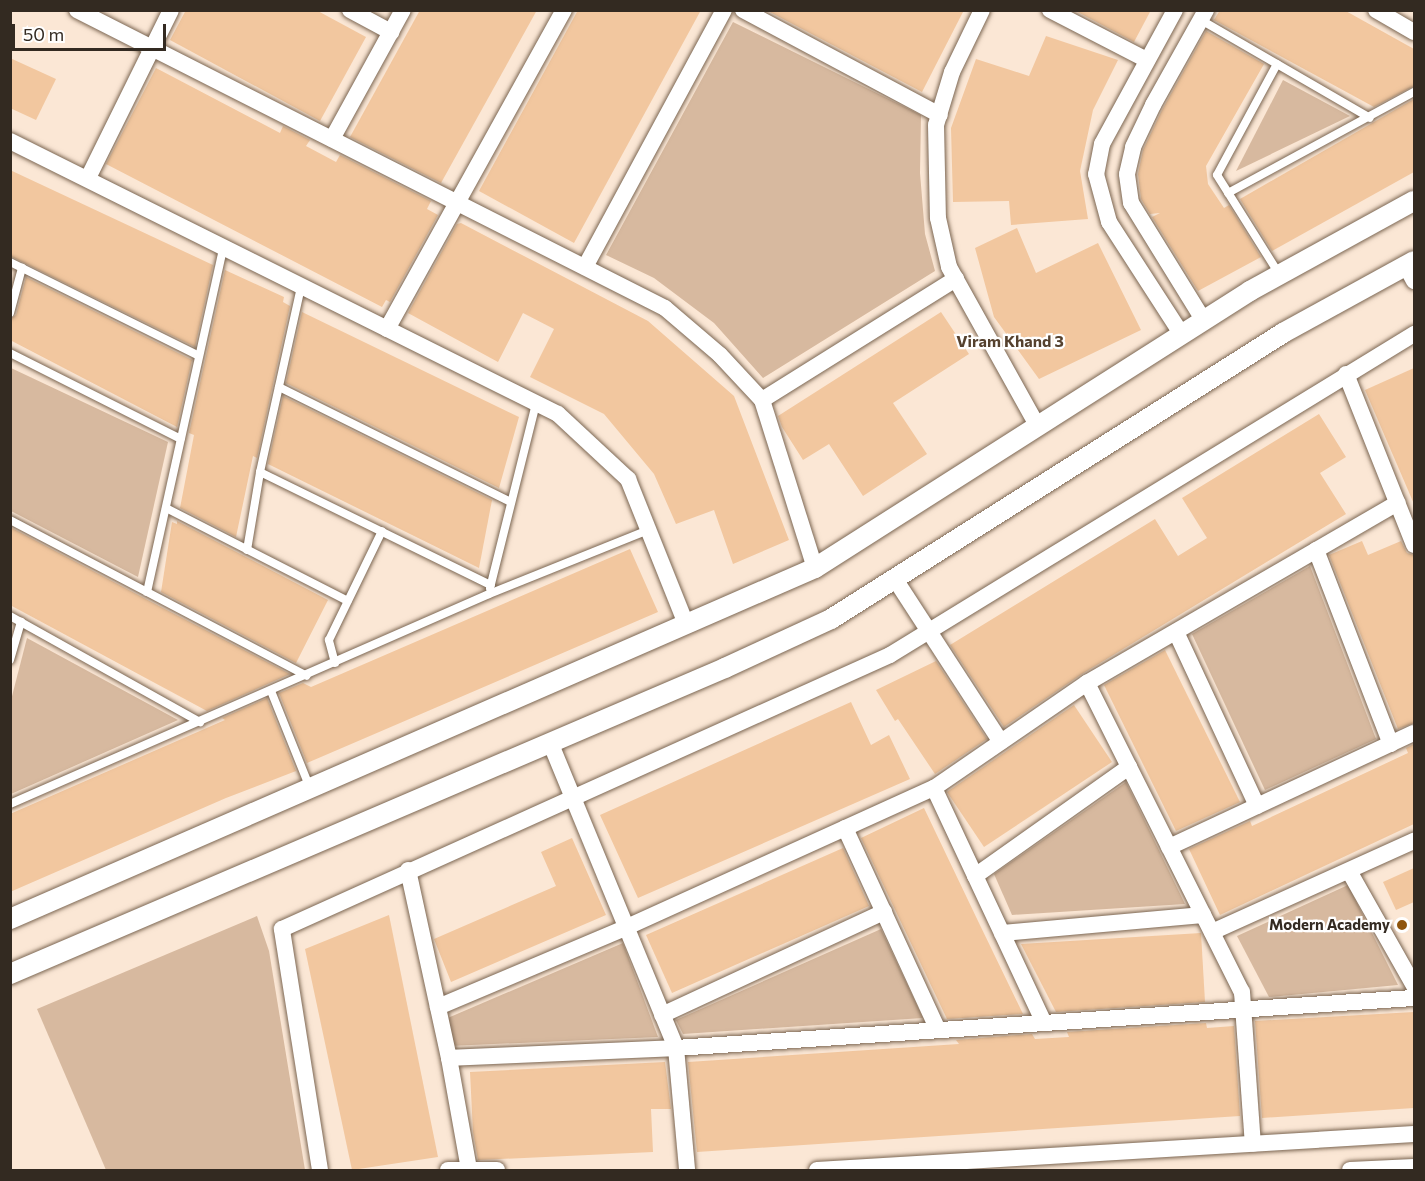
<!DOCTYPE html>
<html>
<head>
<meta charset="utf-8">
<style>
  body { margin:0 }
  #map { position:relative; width:1425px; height:1181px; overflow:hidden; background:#fbe7d5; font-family:Commissioner,sans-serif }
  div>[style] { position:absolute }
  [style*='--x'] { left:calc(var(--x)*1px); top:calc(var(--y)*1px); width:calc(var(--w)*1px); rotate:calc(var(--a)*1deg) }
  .green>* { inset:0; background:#d7b99f }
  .building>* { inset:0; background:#f2c79f }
  .roads { filter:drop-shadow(0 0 2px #7b6652) drop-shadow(0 0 2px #7b6652) }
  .service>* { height:8px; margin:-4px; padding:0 4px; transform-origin:4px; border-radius:4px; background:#fff }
  .minor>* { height:16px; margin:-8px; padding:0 8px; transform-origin:8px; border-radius:8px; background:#fff }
  .tertiary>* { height:20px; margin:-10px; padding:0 10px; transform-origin:10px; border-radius:10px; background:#fff }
  .dots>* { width:16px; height:16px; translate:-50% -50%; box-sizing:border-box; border:3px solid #fff; border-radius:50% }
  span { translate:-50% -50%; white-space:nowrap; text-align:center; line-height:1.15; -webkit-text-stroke:4.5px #fff; paint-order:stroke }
  .poi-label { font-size:15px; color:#332a21; font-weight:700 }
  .right { translate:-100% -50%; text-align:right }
  .neighbourhood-label { font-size:16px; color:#55412e; font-weight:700 }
  .frame { position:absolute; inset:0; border:12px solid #332a21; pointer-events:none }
  .scale { position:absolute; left:12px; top:24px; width:154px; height:27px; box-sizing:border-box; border:3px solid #332a21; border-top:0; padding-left:8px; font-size:18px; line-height:21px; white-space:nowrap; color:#332a21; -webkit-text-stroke:4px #fff; paint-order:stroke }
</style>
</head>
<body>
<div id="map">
  <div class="green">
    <div style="clip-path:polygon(733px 22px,921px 115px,920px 173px,925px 234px,935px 271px,763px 378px,714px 323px,654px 278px,606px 255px)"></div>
    <div style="clip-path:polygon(1283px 80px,1350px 116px,1236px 171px)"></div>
    <div style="clip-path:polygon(11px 368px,168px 442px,138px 577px,11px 511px)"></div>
    <div style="clip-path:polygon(1310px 566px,1376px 739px,1265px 790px,1192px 634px)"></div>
    <div style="clip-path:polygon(27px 638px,178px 720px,11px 794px,11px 700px)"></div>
    <div style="clip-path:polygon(1126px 782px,1185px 904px,1012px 915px,994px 874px)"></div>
    <div style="clip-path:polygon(1348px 885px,1398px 985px,1269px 997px,1237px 936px)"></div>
    <div style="clip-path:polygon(257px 916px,269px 951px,305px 1170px,106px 1170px,37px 1009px)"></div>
    <div style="clip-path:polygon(881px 929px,923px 1018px,683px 1034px,676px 1020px)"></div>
    <div style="clip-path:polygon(623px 943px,658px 1037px,449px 1046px,443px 1020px)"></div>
  </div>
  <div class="building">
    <div style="clip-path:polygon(186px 10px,316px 10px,366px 37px,320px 121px,170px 40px)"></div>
    <div style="clip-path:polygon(420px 10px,537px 10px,441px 183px,350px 137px)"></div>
    <div style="clip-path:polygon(578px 10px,701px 10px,574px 243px,479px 191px)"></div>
    <div style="clip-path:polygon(766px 10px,964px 10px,922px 92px)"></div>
    <div style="clip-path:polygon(1074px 10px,1151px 10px,1134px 42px)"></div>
    <div style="clip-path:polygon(1220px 10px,1344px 10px,1414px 49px,1414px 86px,1374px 107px,1214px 20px)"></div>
    <div style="clip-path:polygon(1206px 31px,1264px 64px,1206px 166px,1208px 184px,1224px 208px,1229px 205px,1261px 257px,1198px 291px,1152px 217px,1160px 213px,1150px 214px,1141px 199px,1138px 174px,1143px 150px,1162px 110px)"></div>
    <div style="clip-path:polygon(1046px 36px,1118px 60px,1093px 110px,1080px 171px,1088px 219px,1011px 225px,1009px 201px,953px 202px,951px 128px,976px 59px,1029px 76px)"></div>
    <div style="clip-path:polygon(10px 58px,56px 79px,36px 120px,10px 108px)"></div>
    <div style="clip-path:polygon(156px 68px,280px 133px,283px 126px,310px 140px,306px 146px,336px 162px,340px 155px,431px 201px,427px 209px,438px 215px,390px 302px,386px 300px,382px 307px,106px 164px)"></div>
    <div style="clip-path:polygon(1414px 99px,1414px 172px,1272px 251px,1240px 199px)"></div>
    <div style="clip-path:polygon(10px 170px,213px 265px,195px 347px,10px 256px)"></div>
    <div style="clip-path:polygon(461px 223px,648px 321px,734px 396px,789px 540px,733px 564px,714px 510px,676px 524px,654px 474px,604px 414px,530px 377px,554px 329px,523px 313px,498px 362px,408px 313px,457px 224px)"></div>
    <div style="clip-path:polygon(1017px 228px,1036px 273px,1098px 243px,1141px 330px,1039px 379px,994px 317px,975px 248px)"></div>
    <div style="clip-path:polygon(225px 270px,284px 297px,283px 302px,290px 306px,257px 458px,253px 456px,236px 537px,180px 508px,194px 435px,189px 433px)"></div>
    <div style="clip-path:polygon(26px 277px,192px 360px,177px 427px,10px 340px,10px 319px,16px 315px)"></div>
    <div style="clip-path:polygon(302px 312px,519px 417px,499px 488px,286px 383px)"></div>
    <div style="clip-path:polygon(941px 312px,969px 354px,893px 403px,927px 454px,863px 496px,829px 444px,803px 460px,782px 427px,778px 416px)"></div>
    <div style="clip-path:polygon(1414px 368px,1414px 504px,1365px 390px)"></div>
    <div style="clip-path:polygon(283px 396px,492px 500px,479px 568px,268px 464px)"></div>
    <div style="clip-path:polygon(1319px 414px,1346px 457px,1320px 473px,1346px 514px,1082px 674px,1004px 727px,950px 645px,1155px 519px,1178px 556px,1207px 538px,1182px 498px)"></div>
    <div style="clip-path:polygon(177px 521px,328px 600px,296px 663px,161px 592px,172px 522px,177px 524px)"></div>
    <div style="clip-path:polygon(10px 527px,159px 606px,290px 674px,207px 711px,10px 605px)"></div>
    <div style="clip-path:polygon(1362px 541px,1368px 555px,1401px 541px,1407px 553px,1414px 555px,1414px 723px,1398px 729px,1329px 555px)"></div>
    <div style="clip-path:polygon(630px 549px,658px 612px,307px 763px,279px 693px,303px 683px,311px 687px)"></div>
    <div style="clip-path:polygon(1165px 650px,1240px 802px,1176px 831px,1104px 685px)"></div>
    <div style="clip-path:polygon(936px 661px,987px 739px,935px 774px,898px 719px,895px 721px,876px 690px)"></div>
    <div style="clip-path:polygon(267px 698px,296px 771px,226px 798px,10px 892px,10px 814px,225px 720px,222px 718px)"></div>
    <div style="clip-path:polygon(851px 702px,871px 745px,889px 735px,910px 779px,638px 898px,600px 815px)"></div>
    <div style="clip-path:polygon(1074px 705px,1112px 762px,984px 847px,947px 792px)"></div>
    <div style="clip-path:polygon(1414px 744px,1414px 824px,1220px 915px,1189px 849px,1250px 821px,1252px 826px,1408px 753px,1406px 748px)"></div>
    <div style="clip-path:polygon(924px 808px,978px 921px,1023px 1014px,947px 1019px,861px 838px)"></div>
    <div style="clip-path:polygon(572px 838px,606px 915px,451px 982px,434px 939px,556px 886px,541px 852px)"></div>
    <div style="clip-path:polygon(843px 848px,869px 906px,672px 993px,646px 935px)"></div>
    <div style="clip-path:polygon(1414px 868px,1414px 902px,1396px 910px,1383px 882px)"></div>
    <div style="clip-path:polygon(389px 915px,438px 1157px,352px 1170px,305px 949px)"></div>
    <div style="clip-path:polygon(1201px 933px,1205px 1002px,1056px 1012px,1021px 944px)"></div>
    <div style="clip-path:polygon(1414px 1012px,1414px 1108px,1262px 1118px,1255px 1021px)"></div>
    <div style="clip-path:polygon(1206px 1023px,1207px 1028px,1234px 1026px,1240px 1116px,697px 1152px,688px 1062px,959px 1044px,956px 1040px,1032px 1034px,1035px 1039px,1069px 1037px,1067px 1032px)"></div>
    <div style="clip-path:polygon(665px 1062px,671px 1109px,651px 1109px,653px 1152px,478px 1160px,473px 1132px,470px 1072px)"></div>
  </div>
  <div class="roads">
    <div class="service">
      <div style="--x:1201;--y:20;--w:195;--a:30.1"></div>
      <div style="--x:1277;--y:64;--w:126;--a:118.4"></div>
      <div style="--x:1217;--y:175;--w:117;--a:57.9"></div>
      <div style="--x:1228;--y:193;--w:212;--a:-28.5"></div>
      <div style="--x:10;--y:262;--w:211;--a:26.4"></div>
      <div style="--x:10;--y:313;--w:47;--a:-75.1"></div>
      <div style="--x:10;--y:353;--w:191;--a:26.7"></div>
      <div style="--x:279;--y:387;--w:259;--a:26.4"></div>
      <div style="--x:260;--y:472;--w:257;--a:26.1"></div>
      <div style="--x:166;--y:508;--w:204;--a:27.1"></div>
      <div style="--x:10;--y:520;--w:335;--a:27.7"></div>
      <div style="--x:247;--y:550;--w:79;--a:-80.5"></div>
      <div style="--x:260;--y:472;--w:189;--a:-77.5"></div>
      <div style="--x:490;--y:588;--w:191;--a:-76"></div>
      <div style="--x:147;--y:592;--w:352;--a:-77.5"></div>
      <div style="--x:10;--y:616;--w:218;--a:29.2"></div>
      <div style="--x:10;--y:660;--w:40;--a:-74"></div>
      <div style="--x:335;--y:663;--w:24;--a:-105"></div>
      <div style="--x:329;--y:640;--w:121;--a:-64.1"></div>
      <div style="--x:271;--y:691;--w:105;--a:68.1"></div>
      <div style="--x:10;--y:804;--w:523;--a:-23.67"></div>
      <div style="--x:489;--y:594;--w:171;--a:-21.9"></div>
    </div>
    <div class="minor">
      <div style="--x:77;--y:10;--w:659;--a:26.88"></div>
      <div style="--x:665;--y:308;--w:72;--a:40.5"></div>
      <div style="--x:720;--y:355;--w:62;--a:47"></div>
      <div style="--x:762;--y:400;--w:176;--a:72.5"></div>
      <div style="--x:350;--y:10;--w:47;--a:28.2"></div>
      <div style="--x:743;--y:10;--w:223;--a:28.1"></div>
      <div style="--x:982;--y:10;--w:69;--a:115.8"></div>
      <div style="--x:952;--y:72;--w:55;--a:106.8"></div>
      <div style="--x:936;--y:125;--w:93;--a:88.8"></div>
      <div style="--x:938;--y:218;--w:50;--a:77.3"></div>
      <div style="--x:949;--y:267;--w:183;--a:60.9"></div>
      <div style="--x:1050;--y:10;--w:109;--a:27.3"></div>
      <div style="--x:1175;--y:10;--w:153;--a:118.6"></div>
      <div style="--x:1102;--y:144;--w:31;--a:101"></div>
      <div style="--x:1096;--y:174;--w:50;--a:74.8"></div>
      <div style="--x:1109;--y:222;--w:135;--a:57.1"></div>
      <div style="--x:1376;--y:10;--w:44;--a:30.1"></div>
      <div style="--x:332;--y:139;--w:147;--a:-61.2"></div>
      <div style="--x:10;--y:141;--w:612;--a:26.48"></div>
      <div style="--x:558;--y:414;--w:96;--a:42.9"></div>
      <div style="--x:628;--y:479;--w:156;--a:68.2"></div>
      <div style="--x:88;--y:178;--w:187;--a:-63.7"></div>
      <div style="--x:1406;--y:266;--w:17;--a:62"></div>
      <div style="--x:585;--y:267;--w:292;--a:-61.6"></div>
      <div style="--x:1204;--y:321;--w:139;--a:-121.7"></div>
      <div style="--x:1131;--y:203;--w:29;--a:-98"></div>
      <div style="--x:1127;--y:174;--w:28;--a:-77"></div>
      <div style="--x:1133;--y:147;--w:47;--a:-64.5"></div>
      <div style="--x:1153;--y:105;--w:109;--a:-60.8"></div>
      <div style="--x:387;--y:329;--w:365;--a:-61"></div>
      <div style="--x:1346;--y:374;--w:184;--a:68.3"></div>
      <div style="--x:762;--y:400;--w:229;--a:-32"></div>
      <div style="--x:1316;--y:550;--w:208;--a:68.9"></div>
      <div style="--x:895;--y:579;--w:194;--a:57"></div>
      <div style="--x:1176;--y:632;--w:192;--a:65"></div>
      <div style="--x:1087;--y:683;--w:346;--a:63.4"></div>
      <div style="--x:1242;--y:992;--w:152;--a:85.9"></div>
      <div style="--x:550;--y:742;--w:331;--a:67.6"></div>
      <div style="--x:676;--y:1048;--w:122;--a:84.8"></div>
      <div style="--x:934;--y:788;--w:259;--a:64.9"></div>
      <div style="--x:845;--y:828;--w:222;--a:65.3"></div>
      <div style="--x:1169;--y:847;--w:270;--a:-25"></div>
      <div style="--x:408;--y:870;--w:192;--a:77.7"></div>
      <div style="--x:449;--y:1058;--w:113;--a:79.8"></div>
      <div style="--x:1349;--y:871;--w:132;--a:60.5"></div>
      <div style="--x:975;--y:876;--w:189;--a:-35.3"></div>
      <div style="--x:1212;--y:932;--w:222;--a:-24.3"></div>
      <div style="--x:1002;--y:933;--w:202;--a:-5.1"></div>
      <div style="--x:438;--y:1007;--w:205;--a:-22.9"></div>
      <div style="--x:627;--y:927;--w:337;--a:-24.4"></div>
      <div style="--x:934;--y:788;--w:186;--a:-34.5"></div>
      <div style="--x:1087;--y:683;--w:359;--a:-30.1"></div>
      <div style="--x:662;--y:1015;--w:245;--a:-24.9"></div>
      <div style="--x:449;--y:1058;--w:227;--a:-2.5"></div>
      <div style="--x:676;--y:1048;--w:740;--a:-3.88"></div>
      <div style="--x:320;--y:1170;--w:244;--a:-99"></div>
      <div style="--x:282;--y:929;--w:667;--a:-24.26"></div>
      <div style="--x:890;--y:655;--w:615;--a:-31.49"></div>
      <div style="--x:448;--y:1170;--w:49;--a:0"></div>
      <div style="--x:817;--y:1170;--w:598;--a:-3.45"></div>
      <div style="--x:1350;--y:1170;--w:64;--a:-2.7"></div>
    </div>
    <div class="tertiary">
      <div style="--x:10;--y:919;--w:878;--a:-23.56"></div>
      <div style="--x:815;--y:568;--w:516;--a:-32.49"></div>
      <div style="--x:1250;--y:291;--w:187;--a:-28.8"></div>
      <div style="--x:10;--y:974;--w:778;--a:-23.17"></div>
      <div style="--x:725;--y:668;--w:117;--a:-24.8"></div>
      <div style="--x:831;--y:619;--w:535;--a:-32.32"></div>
      <div style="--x:1283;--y:333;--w:149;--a:-28.8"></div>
    </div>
  </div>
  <div class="dots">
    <div style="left:1402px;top:925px;background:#8f560f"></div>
  </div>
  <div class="poi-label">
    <span class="right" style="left:1390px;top:925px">Modern Academy</span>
  </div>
  <div class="neighbourhood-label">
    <span style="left:1010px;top:341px">Viram Khand 3</span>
  </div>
  <div class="frame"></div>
  <div class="scale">50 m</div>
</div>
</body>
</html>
